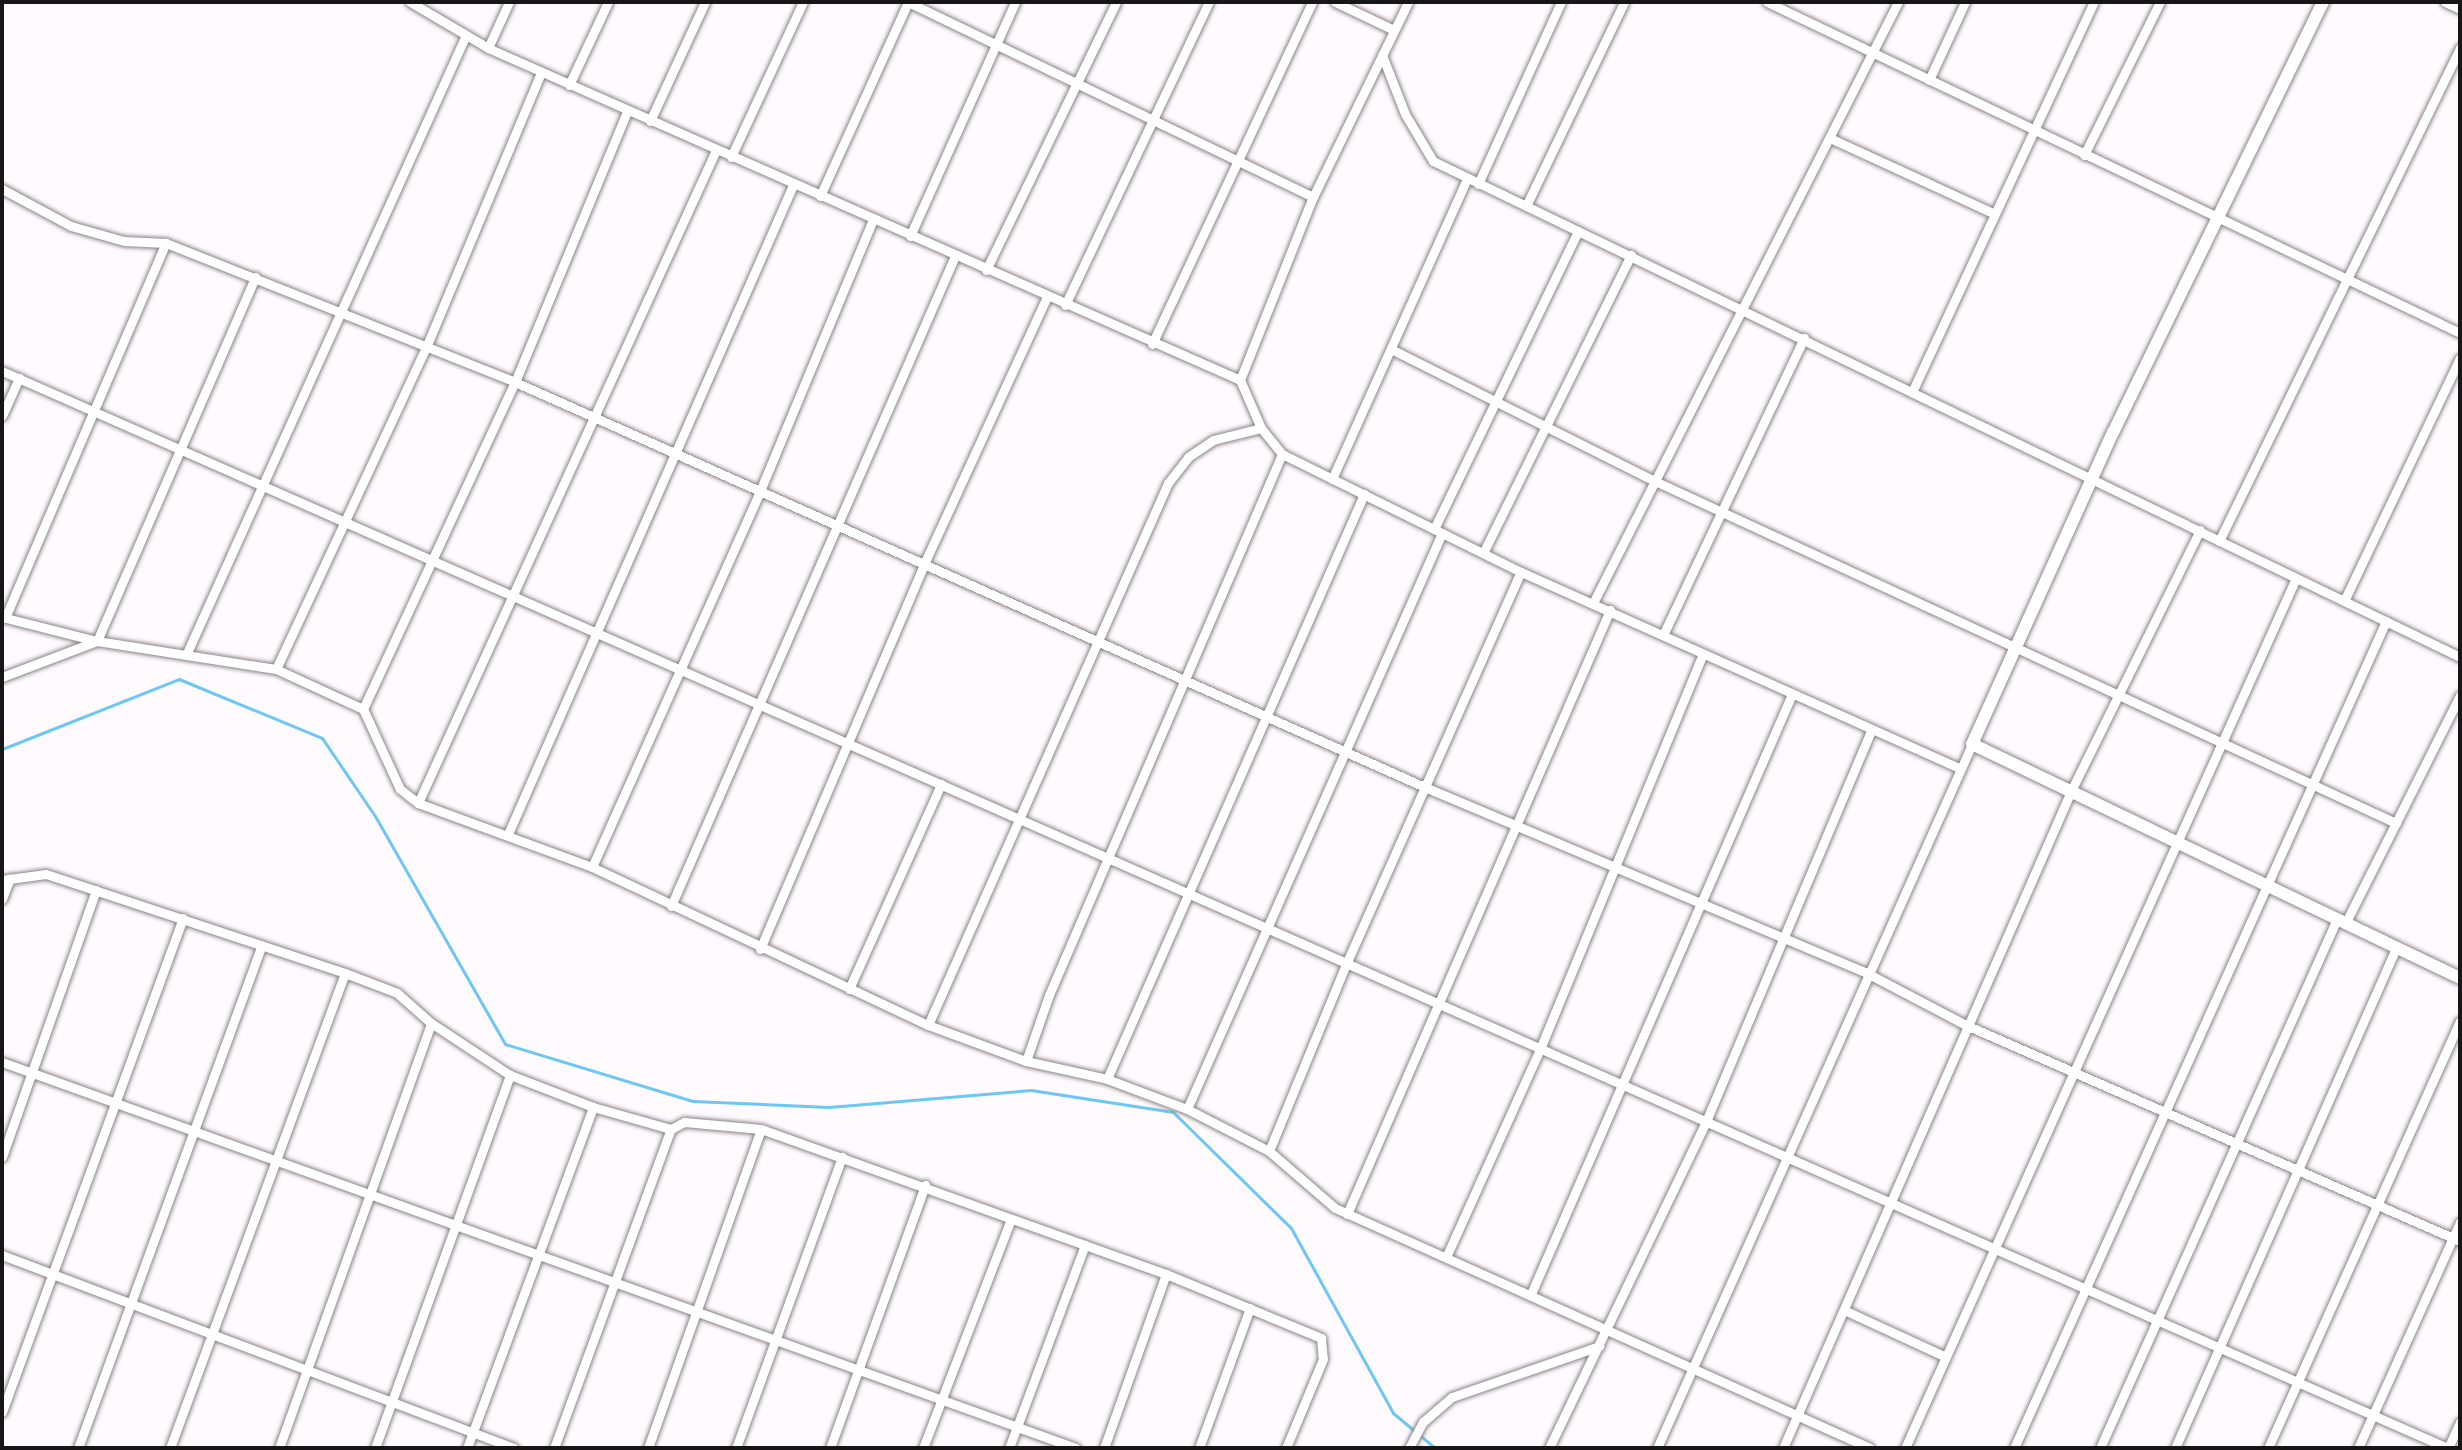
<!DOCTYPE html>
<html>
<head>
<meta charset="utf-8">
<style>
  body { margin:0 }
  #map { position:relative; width:2462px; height:1450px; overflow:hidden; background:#fffafe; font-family:Mulish,sans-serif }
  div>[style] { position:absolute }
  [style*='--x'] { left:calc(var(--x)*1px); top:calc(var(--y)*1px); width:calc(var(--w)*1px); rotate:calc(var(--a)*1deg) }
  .stream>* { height:3px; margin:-1.5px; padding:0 1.5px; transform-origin:1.5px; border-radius:1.5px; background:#6dc7f4 }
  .roads { filter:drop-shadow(0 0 2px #888387) drop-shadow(0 0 2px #888387) }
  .street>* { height:9px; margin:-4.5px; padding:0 4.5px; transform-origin:4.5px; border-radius:4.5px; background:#fff }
  .secondary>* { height:12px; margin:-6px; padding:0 6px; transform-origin:6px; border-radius:6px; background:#fff }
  span { translate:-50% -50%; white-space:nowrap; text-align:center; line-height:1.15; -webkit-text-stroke:6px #fffafe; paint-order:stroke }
  .frame { position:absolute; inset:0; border:4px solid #171516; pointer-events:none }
</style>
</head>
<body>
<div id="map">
  <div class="stream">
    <div style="--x:2;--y:749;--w:190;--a:-21.6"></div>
    <div style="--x:179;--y:679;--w:155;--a:22.4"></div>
    <div style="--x:322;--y:738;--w:94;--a:55.8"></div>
    <div style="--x:375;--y:816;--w:262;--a:60.3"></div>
    <div style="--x:505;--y:1044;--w:196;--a:16.9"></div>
    <div style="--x:693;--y:1101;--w:136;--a:2.5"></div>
    <div style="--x:829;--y:1107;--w:203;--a:-4.8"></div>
    <div style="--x:1031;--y:1090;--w:144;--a:8.8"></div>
    <div style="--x:1173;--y:1112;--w:165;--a:44.5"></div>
    <div style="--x:1291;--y:1228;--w:211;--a:61.1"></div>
    <div style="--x:1393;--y:1413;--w:55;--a:39.8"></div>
  </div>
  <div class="roads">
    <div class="street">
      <div style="--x:410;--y:2;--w:91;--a:30.5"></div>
      <div style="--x:488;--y:48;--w:822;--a:23.82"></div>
      <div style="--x:908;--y:2;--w:449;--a:25.7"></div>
      <div style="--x:1335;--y:2;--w:65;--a:25.4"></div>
      <div style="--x:1767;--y:2;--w:768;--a:25.53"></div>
      <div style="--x:2445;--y:2;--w:17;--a:25"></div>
      <div style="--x:488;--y:48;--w:51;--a:-65.5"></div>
      <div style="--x:1382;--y:55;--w:63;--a:68.7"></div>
      <div style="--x:1405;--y:114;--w:55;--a:59.2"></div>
      <div style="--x:1433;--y:161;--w:1141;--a:25.78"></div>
      <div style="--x:1929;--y:80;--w:86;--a:-65.2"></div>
      <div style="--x:569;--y:85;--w:92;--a:-64.8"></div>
      <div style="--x:650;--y:121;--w:131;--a:-65.2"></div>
      <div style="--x:1832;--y:139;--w:179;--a:24.7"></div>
      <div style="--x:2084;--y:155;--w:171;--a:-63.6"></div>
      <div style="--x:731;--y:157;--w:171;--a:-65.1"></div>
      <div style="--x:1478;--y:184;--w:200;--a:-65.5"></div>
      <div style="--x:2;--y:189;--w:78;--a:28.2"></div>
      <div style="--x:71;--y:226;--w:55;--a:15.8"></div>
      <div style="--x:124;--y:241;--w:42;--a:2.7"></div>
      <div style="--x:166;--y:243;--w:376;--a:21.7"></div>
      <div style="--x:515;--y:382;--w:998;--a:24"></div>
      <div style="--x:1427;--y:788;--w:477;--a:22.8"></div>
      <div style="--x:1867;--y:973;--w:112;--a:27.7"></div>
      <div style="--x:1966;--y:1025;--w:539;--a:23.62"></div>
      <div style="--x:820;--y:196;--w:213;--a:-65.6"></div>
      <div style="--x:1526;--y:206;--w:226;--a:-64.3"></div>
      <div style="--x:910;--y:236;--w:256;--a:-65.8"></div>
      <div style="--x:986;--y:270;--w:298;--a:-64.1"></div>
      <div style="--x:1065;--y:305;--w:335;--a:-64.6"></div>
      <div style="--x:1152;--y:344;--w:378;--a:-64.9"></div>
      <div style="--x:1391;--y:349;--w:297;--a:26.6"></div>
      <div style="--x:1657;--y:482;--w:814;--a:24.77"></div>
      <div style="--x:2;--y:371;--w:2672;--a:23.77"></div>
      <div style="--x:1912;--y:392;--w:430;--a:-65"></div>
      <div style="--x:2;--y:416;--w:42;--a:-65.9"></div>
      <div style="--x:1261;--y:428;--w:52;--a:-113.6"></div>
      <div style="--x:1240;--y:380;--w:197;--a:-68.3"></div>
      <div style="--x:1313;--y:197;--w:217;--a:-64"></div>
      <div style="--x:1332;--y:479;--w:330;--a:-65.8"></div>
      <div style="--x:1434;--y:529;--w:331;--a:-64.2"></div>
      <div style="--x:2219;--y:541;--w:549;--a:-63.95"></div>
      <div style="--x:1483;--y:553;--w:333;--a:-63.6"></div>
      <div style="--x:2344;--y:601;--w:269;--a:-64.5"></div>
      <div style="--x:1593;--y:603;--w:674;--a:-63.09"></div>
      <div style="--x:2;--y:617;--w:98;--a:14.2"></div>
      <div style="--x:97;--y:641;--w:181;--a:8.9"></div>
      <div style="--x:276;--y:669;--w:96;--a:24.7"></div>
      <div style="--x:363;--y:709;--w:88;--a:65.2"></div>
      <div style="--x:400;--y:789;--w:23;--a:38"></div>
      <div style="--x:418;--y:803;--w:185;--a:20.2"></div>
      <div style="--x:592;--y:867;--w:371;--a:25.2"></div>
      <div style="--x:928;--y:1025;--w:104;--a:20.2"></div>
      <div style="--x:1026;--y:1061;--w:83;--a:12.5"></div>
      <div style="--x:1107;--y:1079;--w:85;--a:20.6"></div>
      <div style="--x:1187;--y:1109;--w:92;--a:27.1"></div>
      <div style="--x:1269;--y:1151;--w:87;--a:40.8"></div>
      <div style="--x:1335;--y:1208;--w:586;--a:24.16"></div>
      <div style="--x:5;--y:618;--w:408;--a:-66.8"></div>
      <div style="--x:1663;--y:635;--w:329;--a:-64.6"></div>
      <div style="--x:186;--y:655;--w:680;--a:-65.7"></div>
      <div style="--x:276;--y:669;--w:357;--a:-65"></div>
      <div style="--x:427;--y:345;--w:296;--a:-67.3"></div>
      <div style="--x:2;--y:677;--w:102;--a:-20.8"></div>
      <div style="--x:97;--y:641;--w:397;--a:-66.5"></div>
      <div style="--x:363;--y:709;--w:361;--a:-65.1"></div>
      <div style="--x:515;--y:382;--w:293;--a:-67.5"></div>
      <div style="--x:418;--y:803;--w:718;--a:-65.47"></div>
      <div style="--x:508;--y:834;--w:709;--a:-66.29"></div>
      <div style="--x:592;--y:867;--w:412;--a:-65.9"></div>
      <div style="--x:760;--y:491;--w:294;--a:-67.4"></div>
      <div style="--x:2;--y:880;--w:44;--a:-7.8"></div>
      <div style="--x:46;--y:874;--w:315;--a:18.3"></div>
      <div style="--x:345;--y:973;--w:56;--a:21"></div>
      <div style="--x:397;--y:993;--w:45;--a:41.4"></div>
      <div style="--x:431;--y:1023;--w:95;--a:33.4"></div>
      <div style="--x:510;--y:1075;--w:89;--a:21.1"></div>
      <div style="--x:593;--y:1107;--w:81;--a:15.8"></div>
      <div style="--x:671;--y:1129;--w:15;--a:-28"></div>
      <div style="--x:684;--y:1122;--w:77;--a:5.2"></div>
      <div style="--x:761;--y:1129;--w:430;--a:19.7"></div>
      <div style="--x:1166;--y:1274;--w:168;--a:22.4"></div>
      <div style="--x:1321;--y:1338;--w:21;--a:85"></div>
      <div style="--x:1323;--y:1359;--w:96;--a:112.6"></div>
      <div style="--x:2;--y:899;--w:22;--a:-69"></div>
      <div style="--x:671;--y:906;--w:709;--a:-66.4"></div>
      <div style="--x:2345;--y:924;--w:256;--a:-63.3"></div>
      <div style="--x:760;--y:949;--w:418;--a:-66.9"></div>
      <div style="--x:924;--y:564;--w:294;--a:-65.3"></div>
      <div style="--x:849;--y:989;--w:225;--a:-65.8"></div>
      <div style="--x:928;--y:1025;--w:593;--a:-66.12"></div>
      <div style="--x:1168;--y:483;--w:33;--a:-52"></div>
      <div style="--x:1188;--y:457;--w:30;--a:-34"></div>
      <div style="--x:1213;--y:440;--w:49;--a:-14"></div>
      <div style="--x:1261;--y:428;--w:33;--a:51"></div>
      <div style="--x:1282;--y:454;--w:267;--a:26.3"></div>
      <div style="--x:1521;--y:572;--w:481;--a:24.1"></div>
      <div style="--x:1026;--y:1061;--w:70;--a:-70.8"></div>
      <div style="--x:1049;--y:995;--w:589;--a:-66.7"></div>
      <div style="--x:2;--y:1062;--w:1141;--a:19.77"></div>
      <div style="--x:1107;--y:1079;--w:639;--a:-66.28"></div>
      <div style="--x:1187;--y:1109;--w:630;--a:-66.12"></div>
      <div style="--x:1269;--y:1151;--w:204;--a:-67.6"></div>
      <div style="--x:1347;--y:962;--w:427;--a:-66"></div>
      <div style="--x:2;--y:1157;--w:283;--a:-70.6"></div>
      <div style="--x:1347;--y:1214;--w:659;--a:-66.47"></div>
      <div style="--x:2;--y:1255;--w:547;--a:20.65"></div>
      <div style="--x:1447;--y:1255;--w:226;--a:-65.7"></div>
      <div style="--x:1540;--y:1049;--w:427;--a:-67.6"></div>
      <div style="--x:1531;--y:1294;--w:654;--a:-66.49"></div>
      <div style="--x:1844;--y:1310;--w:112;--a:24.7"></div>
      <div style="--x:2;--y:1412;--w:526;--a:-69.88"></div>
      <div style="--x:78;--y:1448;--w:533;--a:-69.93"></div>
      <div style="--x:170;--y:1448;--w:506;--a:-69.78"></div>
      <div style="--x:279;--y:1448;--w:451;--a:-70.3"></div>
      <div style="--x:375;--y:1448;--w:397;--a:-70.1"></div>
      <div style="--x:467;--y:1448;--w:364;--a:-69.7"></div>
      <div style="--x:554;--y:1448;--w:340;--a:-69.9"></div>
      <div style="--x:648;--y:1448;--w:338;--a:-70.5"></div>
      <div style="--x:736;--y:1448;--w:310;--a:-70"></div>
      <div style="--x:830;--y:1448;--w:280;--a:-70.1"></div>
      <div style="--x:923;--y:1448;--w:245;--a:-69"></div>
      <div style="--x:1009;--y:1448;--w:217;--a:-69.5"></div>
      <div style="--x:1104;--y:1448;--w:185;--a:-70.4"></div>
      <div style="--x:1199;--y:1448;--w:149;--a:-70"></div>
      <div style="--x:1409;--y:1448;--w:30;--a:-62"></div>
      <div style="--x:1423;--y:1422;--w:38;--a:-41"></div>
      <div style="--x:1452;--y:1397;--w:156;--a:-19.1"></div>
      <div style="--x:1549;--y:1448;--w:365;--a:-64.3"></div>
      <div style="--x:1707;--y:1119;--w:422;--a:-67.1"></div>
      <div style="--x:1657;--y:1448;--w:771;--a:-65.89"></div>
      <div style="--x:1783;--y:1448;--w:717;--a:-66.33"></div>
      <div style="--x:2071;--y:791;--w:291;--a:-63.7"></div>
      <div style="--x:1905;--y:1448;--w:954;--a:-65.8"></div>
      <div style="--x:2014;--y:1448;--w:907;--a:-65.78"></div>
      <div style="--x:2100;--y:1448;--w:580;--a:-65.87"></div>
      <div style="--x:2175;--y:1448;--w:547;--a:-66.15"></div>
      <div style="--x:2268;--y:1448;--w:468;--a:-65.8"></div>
      <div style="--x:2358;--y:1448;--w:248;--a:-65.7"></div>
      <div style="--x:2448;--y:1448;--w:29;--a:-65"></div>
    </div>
    <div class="secondary">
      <div style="--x:2323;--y:2;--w:479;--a:116"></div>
      <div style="--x:2113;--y:432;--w:342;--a:114.3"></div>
      <div style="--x:1972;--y:744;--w:541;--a:25.62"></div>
    </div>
  </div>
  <div class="frame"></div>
</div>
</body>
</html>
